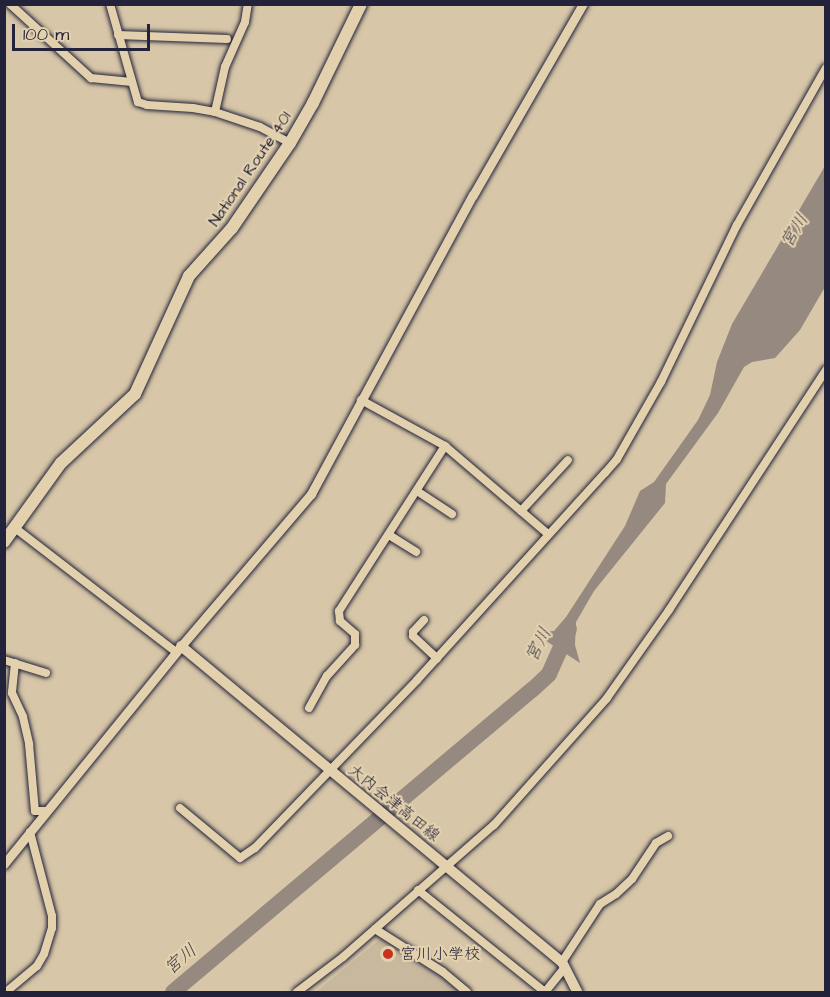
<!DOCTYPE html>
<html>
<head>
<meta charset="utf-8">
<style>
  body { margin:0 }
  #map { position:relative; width:830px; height:997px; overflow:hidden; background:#d7c6a7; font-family:"Architects Daughter","Klee One",sans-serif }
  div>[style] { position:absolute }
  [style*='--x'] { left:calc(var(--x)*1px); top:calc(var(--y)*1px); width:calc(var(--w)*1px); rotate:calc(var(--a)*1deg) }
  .built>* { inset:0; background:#c8b89e }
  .water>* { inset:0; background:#958980 }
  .river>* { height:16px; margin:-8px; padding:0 8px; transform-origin:8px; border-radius:8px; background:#958980 }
  .roads { filter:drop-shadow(0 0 2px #22223b) drop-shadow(0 0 2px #22223b) }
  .minor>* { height:8px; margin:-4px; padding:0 4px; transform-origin:4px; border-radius:4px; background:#e3d1ae }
  .tertiary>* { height:9px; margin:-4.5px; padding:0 4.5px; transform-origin:4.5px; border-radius:4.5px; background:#e3d1ae }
  .secondary>* { height:10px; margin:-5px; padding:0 5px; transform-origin:5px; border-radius:5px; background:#e3d1ae }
  .trunk>* { height:12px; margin:-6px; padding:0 6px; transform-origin:6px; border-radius:6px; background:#e3d1ae }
  .dots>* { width:16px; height:16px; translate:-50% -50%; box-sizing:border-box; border:3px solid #e3d1ae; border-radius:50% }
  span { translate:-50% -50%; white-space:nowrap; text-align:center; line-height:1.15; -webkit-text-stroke:4.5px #e3d1ae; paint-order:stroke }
  .street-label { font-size:16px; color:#22223b }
  .poi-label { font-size:16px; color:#22223b }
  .left { translate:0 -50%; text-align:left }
  .water-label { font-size:18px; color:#444150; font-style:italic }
  .frame { position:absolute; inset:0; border:6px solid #22223b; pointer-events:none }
  .scale { position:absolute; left:12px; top:24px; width:138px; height:27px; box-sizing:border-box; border:3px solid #22223b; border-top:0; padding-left:8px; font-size:18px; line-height:21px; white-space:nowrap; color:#22223b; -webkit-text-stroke:4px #e3d1ae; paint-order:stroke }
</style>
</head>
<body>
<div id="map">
  <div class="built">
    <div style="clip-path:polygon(384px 936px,443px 973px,463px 992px,316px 992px)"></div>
  </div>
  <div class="water">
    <div style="clip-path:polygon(825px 166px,825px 287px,800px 330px,775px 358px,752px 362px,744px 367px,718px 413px,666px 484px,665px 503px,594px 591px,576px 622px,575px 645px,580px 663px,540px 637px,543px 632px,554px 631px,566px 617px,625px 526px,640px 491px,654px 482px,698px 420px,710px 395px,717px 362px,732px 324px)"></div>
  </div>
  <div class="river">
    <div style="--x:173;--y:992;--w:469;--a:-40.1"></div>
    <div style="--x:532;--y:690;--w:23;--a:-43"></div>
    <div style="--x:549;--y:674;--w:49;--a:-66"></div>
  </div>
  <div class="roads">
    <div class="minor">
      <div style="--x:10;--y:4;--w:110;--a:42.4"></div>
      <div style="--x:91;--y:78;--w:41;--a:5.6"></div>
      <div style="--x:110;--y:4;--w:102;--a:74.1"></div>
      <div style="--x:138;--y:102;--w:9;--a:18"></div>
      <div style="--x:147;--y:105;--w:46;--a:3.7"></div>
      <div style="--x:193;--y:108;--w:22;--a:10"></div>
      <div style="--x:215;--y:112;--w:47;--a:18.4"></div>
      <div style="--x:260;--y:127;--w:34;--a:28"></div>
      <div style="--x:118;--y:35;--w:109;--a:2.1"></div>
      <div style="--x:215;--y:112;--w:46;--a:-77.5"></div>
      <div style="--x:225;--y:67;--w:49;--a:-66"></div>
      <div style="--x:245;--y:22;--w:18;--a:-81"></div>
      <div style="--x:361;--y:400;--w:96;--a:28.7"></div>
      <div style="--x:445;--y:446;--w:135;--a:40.5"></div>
      <div style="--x:417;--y:491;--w:42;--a:33.3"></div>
      <div style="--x:521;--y:511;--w:69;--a:-47.3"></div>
      <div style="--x:15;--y:528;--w:203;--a:37.6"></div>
      <div style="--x:389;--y:535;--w:32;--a:32"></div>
      <div style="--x:424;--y:620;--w:16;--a:133"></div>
      <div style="--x:413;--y:632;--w:4;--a:90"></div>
      <div style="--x:413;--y:636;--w:33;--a:43"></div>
      <div style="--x:4;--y:660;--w:44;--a:17.2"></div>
      <div style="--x:15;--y:663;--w:30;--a:96"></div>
      <div style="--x:12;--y:693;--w:26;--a:65"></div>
      <div style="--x:23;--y:717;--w:28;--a:77"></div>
      <div style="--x:29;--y:744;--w:67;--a:84.9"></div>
      <div style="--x:35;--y:811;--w:12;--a:0"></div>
      <div style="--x:309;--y:708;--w:37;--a:-61"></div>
      <div style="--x:327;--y:676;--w:42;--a:-47.9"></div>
      <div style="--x:355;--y:645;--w:11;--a:-90"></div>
      <div style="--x:355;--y:634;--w:20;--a:-139"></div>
      <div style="--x:340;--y:621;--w:10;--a:-96"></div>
      <div style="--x:339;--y:611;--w:196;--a:-57.3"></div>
      <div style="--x:180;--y:808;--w:78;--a:39.8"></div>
      <div style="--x:240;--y:858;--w:18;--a:-34"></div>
      <div style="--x:255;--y:848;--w:233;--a:-46"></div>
      <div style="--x:417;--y:680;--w:280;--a:-47.8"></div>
      <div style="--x:605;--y:473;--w:18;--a:-49"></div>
      <div style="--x:617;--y:459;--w:89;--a:-60.3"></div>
      <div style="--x:661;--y:382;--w:174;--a:-64.2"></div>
      <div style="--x:737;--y:225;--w:180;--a:-60.5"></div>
      <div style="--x:418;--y:890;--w:163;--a:38.8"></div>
      <div style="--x:375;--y:929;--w:80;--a:32.3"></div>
      <div style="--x:443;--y:972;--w:31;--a:40"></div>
      <div style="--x:562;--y:962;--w:69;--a:-56.8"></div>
      <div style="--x:600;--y:904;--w:19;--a:-32"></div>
      <div style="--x:616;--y:894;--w:22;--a:-43"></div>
      <div style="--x:632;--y:879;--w:43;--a:-56.3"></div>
      <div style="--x:656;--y:843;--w:14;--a:-30"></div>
      <div style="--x:6;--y:992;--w:40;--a:-40"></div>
      <div style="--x:37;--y:966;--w:14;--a:-60"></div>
      <div style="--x:44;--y:954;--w:27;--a:-73"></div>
      <div style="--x:52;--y:928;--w:12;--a:-90"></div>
      <div style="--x:52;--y:916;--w:87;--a:-104.7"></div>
      <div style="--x:297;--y:992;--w:58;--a:-37.3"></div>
      <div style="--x:343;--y:957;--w:201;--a:-41.2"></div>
      <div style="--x:494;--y:825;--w:170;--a:-48.3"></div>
      <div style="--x:607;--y:698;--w:108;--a:-54.8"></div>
      <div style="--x:669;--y:610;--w:287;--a:-56.8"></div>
      <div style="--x:545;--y:992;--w:32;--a:-51"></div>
    </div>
    <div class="tertiary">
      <div style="--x:4;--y:864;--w:273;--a:-50.9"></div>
      <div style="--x:176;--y:652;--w:208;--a:-49.5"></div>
      <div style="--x:311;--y:494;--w:340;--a:-61.6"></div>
      <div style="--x:473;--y:195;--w:220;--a:-60.1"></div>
    </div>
    <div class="secondary">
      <div style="--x:181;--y:646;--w:495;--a:39.7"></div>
      <div style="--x:562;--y:962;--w:34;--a:63"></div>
    </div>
    <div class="trunk">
      <div style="--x:4;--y:542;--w:97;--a:-54.2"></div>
      <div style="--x:61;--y:463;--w:101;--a:-43"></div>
      <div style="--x:135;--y:394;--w:130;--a:-65.4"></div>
      <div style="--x:189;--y:276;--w:64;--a:-48.1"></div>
      <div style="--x:232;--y:228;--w:103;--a:-55.7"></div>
      <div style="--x:290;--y:143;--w:46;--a:-60.1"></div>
      <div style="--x:313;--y:103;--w:110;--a:-64.1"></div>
    </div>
  </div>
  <div class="dots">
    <div style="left:388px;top:954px;background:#c8321e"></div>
  </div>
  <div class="street-label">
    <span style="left:250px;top:169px;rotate:-56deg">National Route 401</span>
    <span style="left:394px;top:803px;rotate:39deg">大内会津高田線</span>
  </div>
  <div class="poi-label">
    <span class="left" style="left:400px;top:954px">宮川小学校</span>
  </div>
  <div class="water-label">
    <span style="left:795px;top:231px;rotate:-59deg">宮川</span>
    <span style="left:539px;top:645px;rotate:-63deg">宮川</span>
    <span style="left:181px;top:960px;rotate:-40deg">宮川</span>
  </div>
  <div class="frame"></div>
  <div class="scale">100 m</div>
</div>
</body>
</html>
